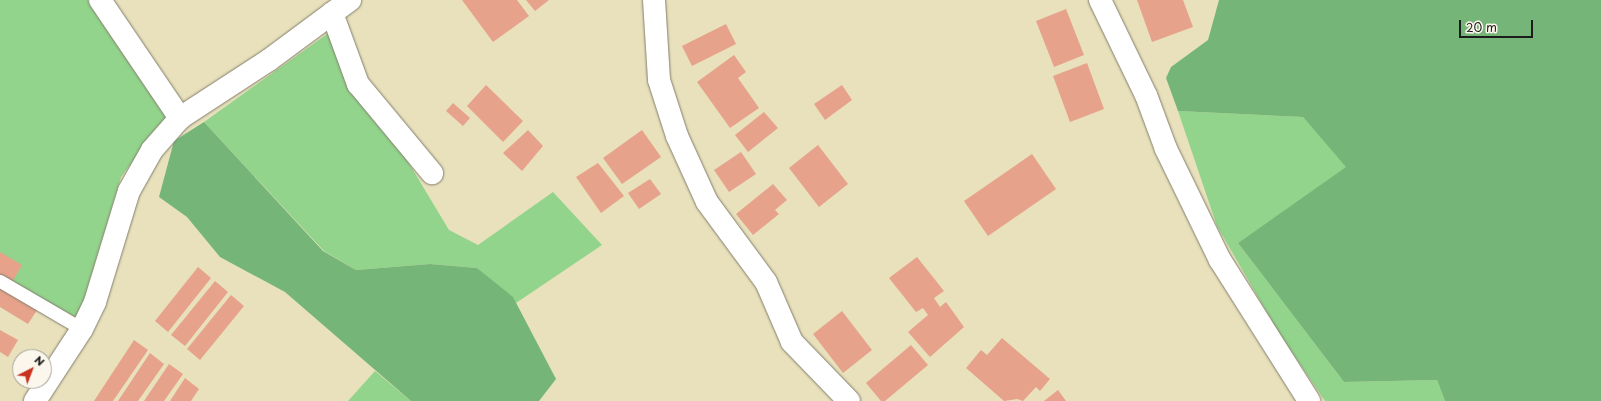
<!DOCTYPE html>
<html>
<head>
<meta charset="utf-8">
<style>
  body { margin:0 }
  #map { position:relative; width:1601px; height:401px; overflow:hidden; background:#e8e1bc; font-family:"Playpen Sans",sans-serif }
  div>[style] { position:absolute }
  [style*='--x'] { left:calc(var(--x)*1px); top:calc(var(--y)*1px); width:calc(var(--w)*1px); rotate:calc(var(--a)*1deg) }
  .green>* { inset:0; background:#92d48c }
  .forest>* { inset:0; background:#75b678 }
  .building>* { inset:0; background:#e7a28b }
  .roads { filter:drop-shadow(0 0 1px #827e6c) drop-shadow(0 0 1px #827e6c) }
  .service>* { height:13px; margin:-6.5px; padding:0 6.5px; transform-origin:6.5px; border-radius:6.5px; background:#fff }
  .minor>* { height:22px; margin:-11px; padding:0 11px; transform-origin:11px; border-radius:11px; background:#fff }
  span { translate:-50% -50%; white-space:nowrap; text-align:center; line-height:1.15; -webkit-text-stroke:4px #fbf7ec; paint-order:stroke }
  .north { position:absolute; left:12px; top:349px; width:40px; height:40px; box-sizing:border-box; background:#fbf7ec; border:1px solid #a29f99; border-radius:50%; rotate:42deg; font-size:11px; font-weight:700; line-height:16px; text-align:center; color:#1c1c1c }
  .north::after { content:''; display:block; margin:auto; width:14px; height:18px; background:#c8321e; clip-path:polygon(50% 0,100% 100%,50% 72%,0 100%) }
  .scale { position:absolute; left:1459px; top:20px; width:74px; height:18px; box-sizing:border-box; border:2px solid #1c1c1c; border-top:0; padding-left:5px; font-size:12px; line-height:14px; white-space:nowrap; color:#1c1c1c; -webkit-text-stroke:3px #fbf7ec; paint-order:stroke }
</style>
</head>
<body>
<div id="map">
  <div class="green">
    <div style="clip-path:polygon(0 0,100px 0,173px 108px,121px 177px,76px 326px,0 281px)"></div>
    <div style="clip-path:polygon(330px 32px,449px 230px,478px 245px,553px 192px,602px 245px,516px 303px,477px 268px,430px 264px,356px 270px,324px 251px,204px 122px)"></div>
    <div style="clip-path:polygon(1178px 111px,1303px 117px,1347px 167px,1238px 243px,1344px 382px,1437px 380px,1445px 401px,1325px 401px,1277px 330px,1217px 226px)"></div>
    <div style="clip-path:polygon(375px 371px,411px 401px,348px 401px)"></div>
  </div>
  <div class="forest">
    <div style="clip-path:polygon(1219px 0,1601px 0,1601px 401px,1445px 401px,1437px 380px,1344px 382px,1238px 243px,1346px 167px,1303px 117px,1178px 111px,1166px 78px,1171px 67px,1208px 40px)"></div>
    <div style="clip-path:polygon(204px 122px,323px 251px,356px 270px,430px 264px,477px 268px,513px 297px,556px 379px,539px 401px,411px 401px,285px 292px,220px 257px,187px 217px,159px 197px,174px 141px)"></div>
  </div>
  <div class="building">
    <div style="clip-path:polygon(462px 0,517px 0,529px 16px,493px 42px)"></div>
    <div style="clip-path:polygon(526px 0,549px 0,535px 11px)"></div>
    <div style="clip-path:polygon(1137px 0,1183px 0,1193px 27px,1152px 42px)"></div>
    <div style="clip-path:polygon(1066px 9px,1084px 55px,1054px 67px,1036px 21px)"></div>
    <div style="clip-path:polygon(726px 24px,736px 44px,692px 66px,682px 46px)"></div>
    <div style="clip-path:polygon(734px 55px,746px 72px,738px 78px,759px 108px,730px 128px,697px 82px)"></div>
    <div style="clip-path:polygon(1087px 63px,1104px 109px,1070px 122px,1053px 76px)"></div>
    <div style="clip-path:polygon(486px 85px,523px 121px,503px 142px,467px 106px)"></div>
    <div style="clip-path:polygon(842px 85px,852px 100px,825px 120px,814px 104px)"></div>
    <div style="clip-path:polygon(453px 103px,470px 118px,463px 126px,446px 111px)"></div>
    <div style="clip-path:polygon(764px 112px,778px 128px,748px 152px,735px 135px)"></div>
    <div style="clip-path:polygon(528px 130px,543px 146px,522px 171px,503px 153px)"></div>
    <div style="clip-path:polygon(642px 130px,661px 157px,622px 184px,603px 158px)"></div>
    <div style="clip-path:polygon(818px 145px,848px 184px,819px 207px,789px 168px)"></div>
    <div style="clip-path:polygon(741px 152px,756px 174px,729px 192px,714px 170px)"></div>
    <div style="clip-path:polygon(1032px 154px,1056px 189px,988px 236px,964px 201px)"></div>
    <div style="clip-path:polygon(598px 163px,624px 196px,601px 213px,576px 177px)"></div>
    <div style="clip-path:polygon(650px 179px,661px 194px,639px 209px,628px 193px)"></div>
    <div style="clip-path:polygon(773px 184px,787px 200px,775px 210px,779px 214px,753px 235px,736px 214px)"></div>
    <div style="clip-path:polygon(0 252px,22px 265px,12px 282px,0 275px)"></div>
    <div style="clip-path:polygon(917px 257px,944px 291px,934px 298px,940px 307px,946px 302px,964px 327px,930px 357px,908px 332px,928px 315px,923px 308px,916px 312px,889px 278px)"></div>
    <div style="clip-path:polygon(198px 267px,211px 278px,168px 332px,155px 321px)"></div>
    <div style="clip-path:polygon(215px 281px,228px 292px,185px 346px,171px 335px)"></div>
    <div style="clip-path:polygon(0 284px,39px 307px,28px 324px,0 307px)"></div>
    <div style="clip-path:polygon(231px 295px,244px 306px,200px 360px,187px 349px)"></div>
    <div style="clip-path:polygon(842px 311px,872px 350px,843px 373px,813px 334px)"></div>
    <div style="clip-path:polygon(0 330px,18px 340px,8px 357px,0 352px)"></div>
    <div style="clip-path:polygon(1002px 338px,1050px 379px,1040px 391px,1036px 387px,1023px 401px,1017px 399px,1004px 401px,966px 368px,981px 350px,987px 355px)"></div>
    <div style="clip-path:polygon(134px 340px,148px 350px,113px 401px,94px 401px)"></div>
    <div style="clip-path:polygon(911px 345px,928px 365px,885px 401px,881px 401px,866px 383px)"></div>
    <div style="clip-path:polygon(150px 353px,164px 364px,138px 401px,118px 401px)"></div>
    <div style="clip-path:polygon(169px 364px,183px 374px,164px 401px,144px 401px)"></div>
    <div style="clip-path:polygon(185px 378px,199px 389px,191px 401px,170px 401px)"></div>
    <div style="clip-path:polygon(1058px 390px,1066px 401px,1044px 401px)"></div>
  </div>
  <div class="roads">
    <div class="service">
      <div style="--x:0;--y:281;--w:95;--a:30.3"></div>
    </div>
    <div class="minor">
      <div style="--x:100;--y:0;--w:143;--a:55.9"></div>
      <div style="--x:654;--y:0;--w:80;--a:86.4"></div>
      <div style="--x:659;--y:80;--w:59;--a:72.2"></div>
      <div style="--x:677;--y:136;--w:72;--a:65.6"></div>
      <div style="--x:707;--y:202;--w:99;--a:53.6"></div>
      <div style="--x:766;--y:282;--w:65;--a:66.6"></div>
      <div style="--x:792;--y:342;--w:82;--a:46"></div>
      <div style="--x:1100;--y:0;--w:106;--a:64.2"></div>
      <div style="--x:1146;--y:95;--w:58;--a:69.7"></div>
      <div style="--x:1166;--y:149;--w:123;--a:64.1"></div>
      <div style="--x:1220;--y:260;--w:167;--a:57.7"></div>
      <div style="--x:332;--y:13;--w:76;--a:69.9"></div>
      <div style="--x:358;--y:84;--w:116;--a:50.3"></div>
      <div style="--x:35;--y:401;--w:86;--a:-56.9"></div>
      <div style="--x:82;--y:329;--w:30;--a:-64"></div>
      <div style="--x:95;--y:302;--w:116;--a:-73"></div>
      <div style="--x:129;--y:191;--w:47;--a:-60.7"></div>
      <div style="--x:152;--y:150;--w:43;--a:-48.8"></div>
      <div style="--x:180;--y:118;--w:106;--a:-33.1"></div>
      <div style="--x:269;--y:60;--w:101;--a:-36.5"></div>
    </div>
  </div>
  <div class="north">N</div>
  <div class="scale">20 m</div>
</div>
</body>
</html>
